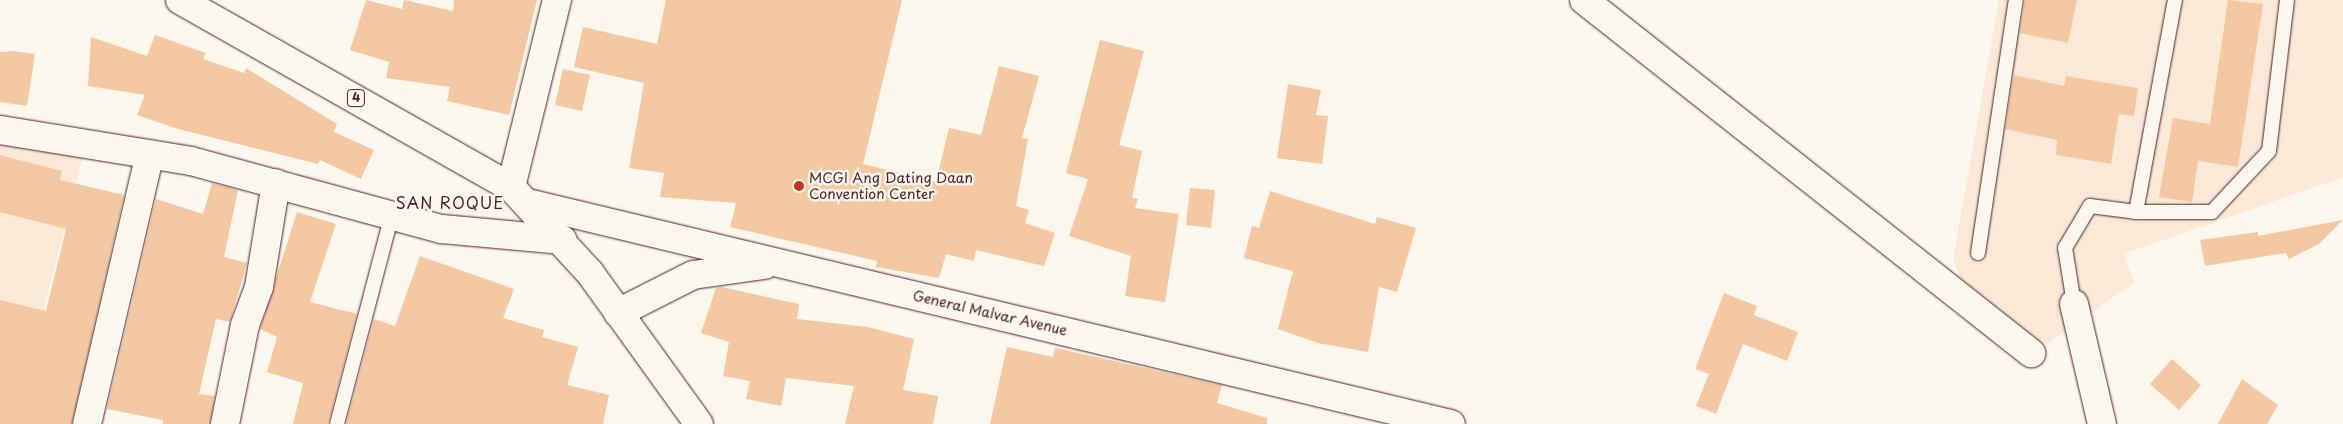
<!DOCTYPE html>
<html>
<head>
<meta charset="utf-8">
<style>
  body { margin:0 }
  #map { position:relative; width:2343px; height:424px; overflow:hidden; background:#fbf7ec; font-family:"Playpen Sans",sans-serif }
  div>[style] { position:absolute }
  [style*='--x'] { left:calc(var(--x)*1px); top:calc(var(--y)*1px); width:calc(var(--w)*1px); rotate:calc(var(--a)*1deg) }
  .built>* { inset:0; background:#f9e9d6 }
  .building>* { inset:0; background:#f4c8a3 }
  .roads { filter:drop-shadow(0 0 1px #4a1f2b) drop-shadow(0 0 1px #4a1f2b) }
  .lane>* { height:14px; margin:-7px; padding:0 7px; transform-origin:7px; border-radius:7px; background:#fbf7ec }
  .street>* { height:28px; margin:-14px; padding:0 14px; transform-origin:14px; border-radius:14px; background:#fbf7ec }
  .secondary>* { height:28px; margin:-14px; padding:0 14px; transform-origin:14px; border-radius:14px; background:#fbf7ec }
  .highway>* { height:28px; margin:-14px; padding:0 14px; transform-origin:14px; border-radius:14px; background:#fbf7ec }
  .dots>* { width:14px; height:14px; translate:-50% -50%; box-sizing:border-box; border:2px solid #fbf7ec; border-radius:50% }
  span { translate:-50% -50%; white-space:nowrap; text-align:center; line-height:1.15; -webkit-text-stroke:5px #fbf7ec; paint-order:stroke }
  .shield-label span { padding:1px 4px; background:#fbf7ec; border:1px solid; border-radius:4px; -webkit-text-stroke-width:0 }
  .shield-label { font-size:12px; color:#4a1f2b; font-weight:700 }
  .poi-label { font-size:14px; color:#4a1f2b }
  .left { translate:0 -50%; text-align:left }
  .street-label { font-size:14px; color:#4a1f2b }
  .quarter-label { font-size:16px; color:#4a1f2b; letter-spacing:1px }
</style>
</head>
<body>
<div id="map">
  <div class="built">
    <div style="clip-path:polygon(1999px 0,2343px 0,2343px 177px,2124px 254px,2134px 283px,2042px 347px,1963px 285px,1953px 260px)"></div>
    <div style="clip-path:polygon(0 139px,84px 153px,13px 424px,0 424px)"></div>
  </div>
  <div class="building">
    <div style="clip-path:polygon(366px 0,402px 9px,404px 0,453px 11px,454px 0,537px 0,509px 115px,447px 101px,450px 87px,386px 78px,389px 62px,350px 50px)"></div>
    <div style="clip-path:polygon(666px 0,902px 0,863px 164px,936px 182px,949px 128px,981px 135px,999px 66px,1039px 76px,1022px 138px,1028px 139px,1016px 206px,1029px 210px,1025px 223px,1055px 233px,1044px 266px,976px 250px,974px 261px,946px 254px,939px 278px,876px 267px,877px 261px,730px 227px,736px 203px,660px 197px,664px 173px,629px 168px,644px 83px,574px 67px,583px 27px,657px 44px)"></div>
    <div style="clip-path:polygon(2025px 0,2077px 0,2068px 43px,2020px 33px)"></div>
    <div style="clip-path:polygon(2228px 0,2263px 4px,2238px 167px,2198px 161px,2192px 202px,2159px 197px,2173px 118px,2210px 124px)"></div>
    <div style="clip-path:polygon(155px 35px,206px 53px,203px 59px,244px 73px,246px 68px,337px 124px,334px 132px,374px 150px,361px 179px,320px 160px,318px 164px,178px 129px,137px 115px,145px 95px,88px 86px,91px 37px,147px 56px)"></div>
    <div style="clip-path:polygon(1100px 40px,1144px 51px,1119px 145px,1142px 151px,1132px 198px,1138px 199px,1135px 208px,1179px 214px,1165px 302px,1125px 296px,1131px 256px,1069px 236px,1088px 179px,1066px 173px)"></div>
    <div style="clip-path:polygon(13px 51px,35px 54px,27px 106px,0 102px,0 52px)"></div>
    <div style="clip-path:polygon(563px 69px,590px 75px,582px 111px,555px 105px)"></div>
    <div style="clip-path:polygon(2014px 75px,2064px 86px,2066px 76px,2138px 88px,2134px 116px,2119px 114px,2111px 164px,2056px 155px,2057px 140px,2005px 129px)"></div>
    <div style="clip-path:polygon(1288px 84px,1321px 90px,1316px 115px,1328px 116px,1322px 164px,1277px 158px)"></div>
    <div style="clip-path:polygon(0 155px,62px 171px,60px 180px,124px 195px,72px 424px,0 424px,0 300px,46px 311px,66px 229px,0 212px)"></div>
    <div style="clip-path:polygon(212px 183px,238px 190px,224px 257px,247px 263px,230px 322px,216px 319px,199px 394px,215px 396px,210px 424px,163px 424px,163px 420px,107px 409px,156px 199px,203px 214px)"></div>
    <div style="clip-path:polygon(1190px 188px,1215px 190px,1211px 228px,1186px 225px)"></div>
    <div style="clip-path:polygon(1270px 191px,1375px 224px,1377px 217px,1416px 228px,1397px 292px,1379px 287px,1368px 352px,1318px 343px,1278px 329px,1293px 271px,1244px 258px,1252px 226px,1259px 228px)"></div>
    <div style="clip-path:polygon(297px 212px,336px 224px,310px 302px,357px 314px,328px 424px,293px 424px,303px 383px,267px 372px,277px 337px,260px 329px)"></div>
    <div style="clip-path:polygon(2343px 220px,2319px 244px,2289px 259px,2286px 253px,2205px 266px,2200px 240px,2258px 232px,2258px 236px)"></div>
    <div style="clip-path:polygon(420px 256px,514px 289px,503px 318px,544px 330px,542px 337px,578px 347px,567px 385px,609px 395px,603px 424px,346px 424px,374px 319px,395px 326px)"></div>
    <div style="clip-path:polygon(721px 287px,799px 304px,797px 319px,868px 327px,914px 339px,903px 390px,938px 396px,933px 424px,845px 424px,854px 386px,786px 378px,781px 406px,746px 399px,750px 381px,723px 376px,729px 342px,701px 333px,716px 288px)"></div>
    <div style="clip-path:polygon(1724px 293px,1757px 306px,1754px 315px,1798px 332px,1787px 361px,1743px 344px,1716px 414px,1696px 406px,1709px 374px,1695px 369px)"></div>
    <div style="clip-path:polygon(1007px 347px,1053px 357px,1055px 348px,1222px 385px,1217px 403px,1267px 418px,1267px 424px,990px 424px)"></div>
    <div style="clip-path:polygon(2172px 359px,2201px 385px,2179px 410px,2150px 384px)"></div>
    <div style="clip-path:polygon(2242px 379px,2278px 405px,2267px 424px,2218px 424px)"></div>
  </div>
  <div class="roads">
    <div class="lane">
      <div style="--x:2136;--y:212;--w:216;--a:-79.6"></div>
      <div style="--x:1978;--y:253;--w:256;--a:-81.5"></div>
      <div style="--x:2074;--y:304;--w:57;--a:-99.1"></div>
      <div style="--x:2065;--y:248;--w:49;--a:-59.2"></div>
      <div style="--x:2090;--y:206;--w:46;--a:7.4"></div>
      <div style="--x:2136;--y:212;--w:76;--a:0"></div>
      <div style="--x:2212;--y:212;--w:83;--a:-46.9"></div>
      <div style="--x:2269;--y:151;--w:152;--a:-83.2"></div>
      <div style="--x:337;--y:424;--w:217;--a:-75.3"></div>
    </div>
    <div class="street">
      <div style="--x:1584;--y:0;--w:570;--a:38.3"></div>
      <div style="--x:511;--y:187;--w:193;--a:-76.2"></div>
      <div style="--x:2074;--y:304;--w:123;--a:76.9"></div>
      <div style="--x:87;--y:424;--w:277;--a:-76.9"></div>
      <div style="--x:225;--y:424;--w:101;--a:-78.6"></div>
      <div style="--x:245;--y:325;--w:40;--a:-69.8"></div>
      <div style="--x:259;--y:287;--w:105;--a:-80.7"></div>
    </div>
    <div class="secondary">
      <div style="--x:0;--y:130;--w:193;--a:9.2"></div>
      <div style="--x:191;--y:161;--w:260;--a:15.2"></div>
      <div style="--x:442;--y:229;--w:121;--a:5.2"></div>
      <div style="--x:528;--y:203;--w:949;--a:13.47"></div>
      <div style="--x:618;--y:313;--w:84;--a:-26.9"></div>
      <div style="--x:693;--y:275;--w:72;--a:-8"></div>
    </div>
    <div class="highway">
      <div style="--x:180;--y:0;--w:380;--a:29.5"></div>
      <div style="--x:511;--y:187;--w:117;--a:47.4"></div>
      <div style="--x:590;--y:273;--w:186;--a:54.2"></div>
    </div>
  </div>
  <div class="dots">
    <div style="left:799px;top:186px;background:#c8321e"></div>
  </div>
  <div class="shield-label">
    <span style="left:356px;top:98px">4</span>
  </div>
  <div class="poi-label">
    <span class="left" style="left:809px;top:186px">MCGI Ang Dating Daan<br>Convention Center</span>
  </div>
  <div class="street-label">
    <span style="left:990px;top:313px;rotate:13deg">General Malvar Avenue</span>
  </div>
  <div class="quarter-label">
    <span style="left:450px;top:202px">SAN ROQUE</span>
  </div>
</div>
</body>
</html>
